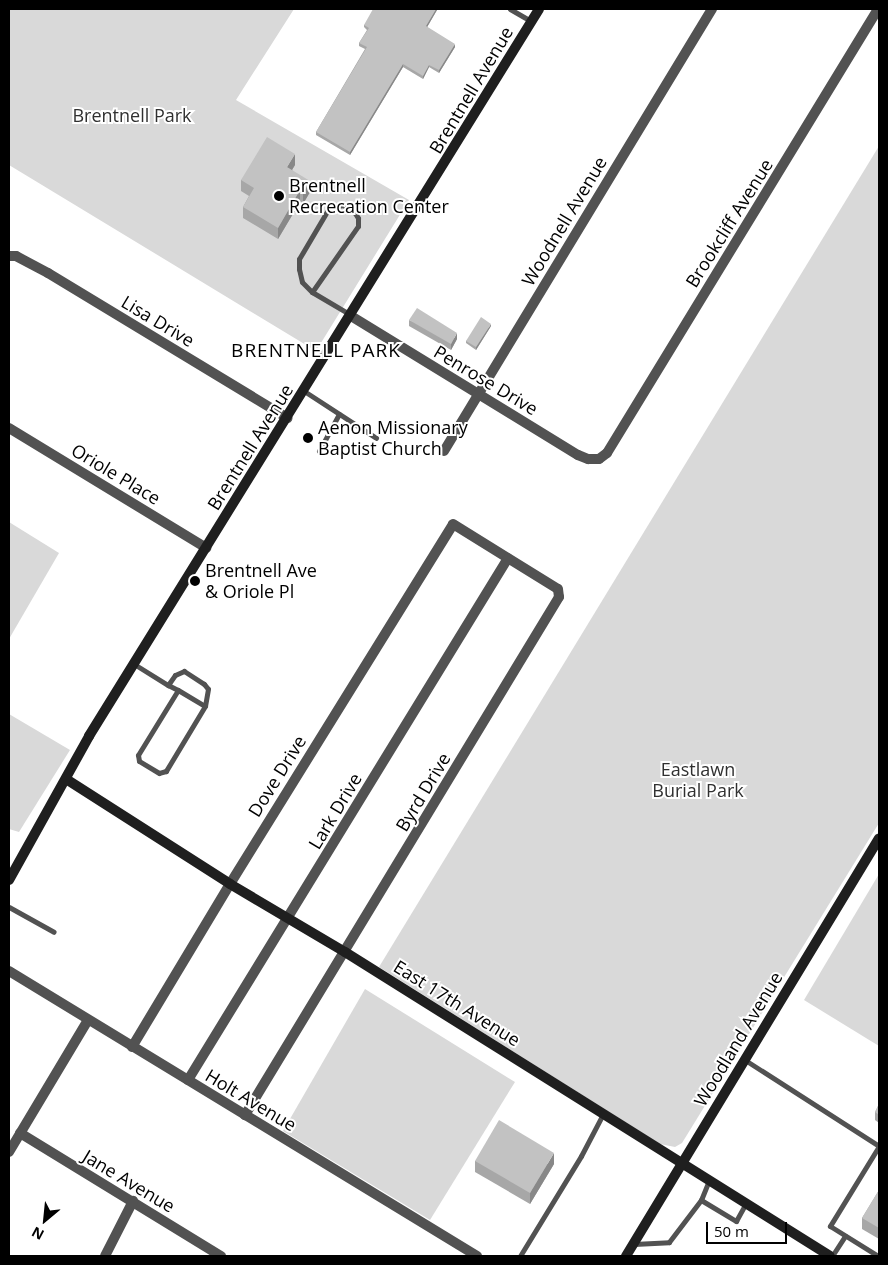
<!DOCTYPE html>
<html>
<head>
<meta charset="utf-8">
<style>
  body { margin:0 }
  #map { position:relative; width:888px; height:1265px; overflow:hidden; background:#fff; font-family:"Open Sans",sans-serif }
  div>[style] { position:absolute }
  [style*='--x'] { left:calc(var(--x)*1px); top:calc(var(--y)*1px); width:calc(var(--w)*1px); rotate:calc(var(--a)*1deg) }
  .green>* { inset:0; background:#d9d9d9 }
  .lane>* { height:5px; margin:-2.5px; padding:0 2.5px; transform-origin:2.5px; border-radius:2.5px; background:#525252 }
  .street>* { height:10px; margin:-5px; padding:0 5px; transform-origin:5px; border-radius:5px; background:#525252 }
  .secondary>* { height:10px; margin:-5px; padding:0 5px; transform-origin:5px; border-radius:5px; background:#1f1f1f }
  .wall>* { inset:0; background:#a7a7a7 }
  .shaded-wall>* { inset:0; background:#888 }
  .building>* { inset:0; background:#c2c2c2 }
  .dots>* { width:14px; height:14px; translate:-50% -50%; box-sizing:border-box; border:2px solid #fff; border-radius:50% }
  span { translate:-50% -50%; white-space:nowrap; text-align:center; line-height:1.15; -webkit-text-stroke:4px #fff; paint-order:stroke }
  .street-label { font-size:18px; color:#000 }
  .park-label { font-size:18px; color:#303030 }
  .poi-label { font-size:18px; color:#000 }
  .left { translate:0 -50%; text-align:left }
  .neighbourhood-label { font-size:19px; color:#000; letter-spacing:1px }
  .frame { position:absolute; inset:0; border:10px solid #000; pointer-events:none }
  .north { position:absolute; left:20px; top:1195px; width:50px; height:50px; -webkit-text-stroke:4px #fff; paint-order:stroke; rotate:208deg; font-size:14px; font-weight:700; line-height:20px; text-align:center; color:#000 }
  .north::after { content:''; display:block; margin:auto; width:18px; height:22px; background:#000; clip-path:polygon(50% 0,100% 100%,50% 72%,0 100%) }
  .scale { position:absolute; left:706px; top:1222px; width:81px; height:22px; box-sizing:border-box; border:2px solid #000; border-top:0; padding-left:6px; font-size:15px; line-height:18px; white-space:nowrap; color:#000; -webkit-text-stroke:4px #fff; paint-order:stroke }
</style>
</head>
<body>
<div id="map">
  <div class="green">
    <div style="clip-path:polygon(9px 9px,294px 9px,236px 100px,409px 200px,316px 351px,9px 165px)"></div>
    <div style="clip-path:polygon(879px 146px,879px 823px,682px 1143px,675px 1147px,660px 1144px,379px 967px)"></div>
    <div style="clip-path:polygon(9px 522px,59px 553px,9px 639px)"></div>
    <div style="clip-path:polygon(9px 714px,70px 750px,19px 832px,9px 829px)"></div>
    <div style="clip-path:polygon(879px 874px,879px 1046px,804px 1000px)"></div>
    <div style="clip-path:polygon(365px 989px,515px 1082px,430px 1220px,283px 1131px)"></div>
  </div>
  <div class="lane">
    <div style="--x:510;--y:9;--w:24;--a:30"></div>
    <div style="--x:312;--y:292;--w:80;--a:-55.1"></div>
    <div style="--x:358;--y:226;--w:8;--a:-90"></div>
    <div style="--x:358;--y:218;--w:6;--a:-121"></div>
    <div style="--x:355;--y:213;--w:14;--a:-146"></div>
    <div style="--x:343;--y:205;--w:14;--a:168"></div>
    <div style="--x:329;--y:208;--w:59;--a:120.5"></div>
    <div style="--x:299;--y:259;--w:10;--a:90"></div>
    <div style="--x:299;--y:269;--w:13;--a:77"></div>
    <div style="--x:302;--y:282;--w:14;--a:45"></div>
    <div style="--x:312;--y:292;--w:45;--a:30.5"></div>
    <div style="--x:304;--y:391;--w:86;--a:33.1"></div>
    <div style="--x:319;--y:451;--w:42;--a:-61.6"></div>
    <div style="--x:134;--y:664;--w:40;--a:32"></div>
    <div style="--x:168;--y:685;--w:11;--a:27"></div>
    <div style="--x:178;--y:690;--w:31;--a:31"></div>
    <div style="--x:205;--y:706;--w:76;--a:121"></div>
    <div style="--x:166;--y:771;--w:7;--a:164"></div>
    <div style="--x:159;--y:773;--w:23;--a:-149"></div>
    <div style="--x:139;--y:761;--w:6;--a:-99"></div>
    <div style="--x:138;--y:755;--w:76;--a:-58.4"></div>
    <div style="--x:168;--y:685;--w:12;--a:-55"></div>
    <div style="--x:175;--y:675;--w:10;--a:-24"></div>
    <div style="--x:184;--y:671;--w:24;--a:33"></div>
    <div style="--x:204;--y:684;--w:6;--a:51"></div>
    <div style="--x:208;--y:689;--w:17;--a:100"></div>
    <div style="--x:9;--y:907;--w:51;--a:29.1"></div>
    <div style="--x:745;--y:1060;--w:159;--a:32.7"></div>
    <div style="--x:879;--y:1146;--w:94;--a:121.5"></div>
    <div style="--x:830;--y:1226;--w:57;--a:32"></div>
    <div style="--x:701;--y:1200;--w:41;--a:31"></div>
    <div style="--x:736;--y:1221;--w:21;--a:-61"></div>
    <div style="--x:634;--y:1244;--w:35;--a:-3"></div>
    <div style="--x:669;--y:1242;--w:53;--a:-52.7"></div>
    <div style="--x:701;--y:1200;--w:22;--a:-68"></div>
    <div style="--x:520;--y:1256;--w:117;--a:-58.6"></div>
    <div style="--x:581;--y:1156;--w:47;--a:-62.4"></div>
    <div style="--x:832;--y:1256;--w:24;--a:-57"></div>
  </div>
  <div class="street">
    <div style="--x:9;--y:256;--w:7;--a:0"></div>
    <div style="--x:16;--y:256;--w:36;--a:28"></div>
    <div style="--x:48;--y:273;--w:280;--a:31.2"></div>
    <div style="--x:351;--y:316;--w:266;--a:31.5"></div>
    <div style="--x:578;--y:455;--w:11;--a:22"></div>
    <div style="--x:588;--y:459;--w:11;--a:0"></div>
    <div style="--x:599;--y:459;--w:10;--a:-37"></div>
    <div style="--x:607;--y:453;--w:520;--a:-58.6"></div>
    <div style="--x:9;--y:428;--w:231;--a:31.3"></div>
    <div style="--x:444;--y:451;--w:517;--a:-58.77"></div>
    <div style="--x:9;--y:971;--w:548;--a:31.34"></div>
    <div style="--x:132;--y:1047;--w:190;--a:-59"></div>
    <div style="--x:230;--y:884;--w:423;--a:-58.2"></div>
    <div style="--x:453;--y:524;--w:123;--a:31.8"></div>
    <div style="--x:558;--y:589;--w:8;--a:83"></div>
    <div style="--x:559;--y:597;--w:606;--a:121.22"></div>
    <div style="--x:188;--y:1080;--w:612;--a:-58.49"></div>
    <div style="--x:20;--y:1133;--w:236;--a:31.5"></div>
    <div style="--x:9;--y:1152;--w:154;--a:-59.1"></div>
    <div style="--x:105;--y:1256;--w:62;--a:-63"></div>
  </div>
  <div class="secondary">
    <div style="--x:66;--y:779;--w:195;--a:32.6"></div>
    <div style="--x:230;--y:884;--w:134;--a:30.6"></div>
    <div style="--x:345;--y:952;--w:572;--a:32.08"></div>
    <div style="--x:9;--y:880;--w:165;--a:-60.9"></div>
    <div style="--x:89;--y:736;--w:855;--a:-58.24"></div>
    <div style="--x:626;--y:1256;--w:488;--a:-58.8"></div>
  </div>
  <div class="wall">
    <div style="clip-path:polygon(437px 9px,437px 10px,427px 27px,455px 47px,439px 73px,429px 67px,423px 79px,403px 67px,350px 155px,316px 135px,316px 132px,365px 49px,359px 46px,359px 43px,367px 30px,364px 27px,364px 25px)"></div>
    <div style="clip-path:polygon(295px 165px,292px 170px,310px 192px,303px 204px,300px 202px,278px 239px,243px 218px,243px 207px,249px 196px,241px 191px,241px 180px)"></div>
    <div style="clip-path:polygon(409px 320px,457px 339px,451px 350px,409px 326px)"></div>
    <div style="clip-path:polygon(491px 326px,476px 350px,466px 343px,466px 341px)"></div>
    <div style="clip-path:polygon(879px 1104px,879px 1123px,875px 1120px,875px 1112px)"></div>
    <div style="clip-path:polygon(475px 1161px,554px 1164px,530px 1204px,475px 1172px)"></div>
    <div style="clip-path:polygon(879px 1190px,879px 1239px,862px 1229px,862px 1218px)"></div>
  </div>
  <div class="shaded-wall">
    <div style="clip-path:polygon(436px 9px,437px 9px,437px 10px,426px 29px,426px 26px)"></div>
    <div style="clip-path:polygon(455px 44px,455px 47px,439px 73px,439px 70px)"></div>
    <div style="clip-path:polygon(403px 64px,403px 67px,350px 155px,350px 152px)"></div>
    <div style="clip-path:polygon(429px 65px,429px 67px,423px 79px,423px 76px)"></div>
    <div style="clip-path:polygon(295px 154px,295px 165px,287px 178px,287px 167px)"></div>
    <div style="clip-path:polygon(310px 181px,310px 192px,303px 204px,303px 193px)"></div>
    <div style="clip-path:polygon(300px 190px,300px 202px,278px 239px,278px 228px)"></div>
    <div style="clip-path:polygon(491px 324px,491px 326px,476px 350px,476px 347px)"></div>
    <div style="clip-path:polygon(457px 333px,457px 339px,451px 350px,451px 344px)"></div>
    <div style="clip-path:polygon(554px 1153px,554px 1164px,530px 1204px,530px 1193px)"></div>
  </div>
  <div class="building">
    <div style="clip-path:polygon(373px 9px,436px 9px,426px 26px,455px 44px,439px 70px,429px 65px,423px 76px,403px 64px,350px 152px,316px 132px,367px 47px,359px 43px,369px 28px,364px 25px)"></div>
    <div style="clip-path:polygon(267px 137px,295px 154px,287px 167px,310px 181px,303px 193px,300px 190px,278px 228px,243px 207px,254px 188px,241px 180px)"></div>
    <div style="clip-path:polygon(417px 308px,457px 333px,451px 344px,409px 320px)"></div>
    <div style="clip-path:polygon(481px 317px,491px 324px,476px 347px,466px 341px)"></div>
    <div style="clip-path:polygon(879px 1104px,879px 1115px,875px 1112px)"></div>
    <div style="clip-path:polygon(499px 1120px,554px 1153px,530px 1193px,475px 1161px)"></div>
    <div style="clip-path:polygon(879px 1190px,879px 1228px,862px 1218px)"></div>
  </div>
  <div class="dots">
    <div style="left:279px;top:196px;background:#000"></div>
    <div style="left:308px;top:438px;background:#000"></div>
    <div style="left:195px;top:581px;background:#000"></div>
  </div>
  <div class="street-label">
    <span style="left:471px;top:90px;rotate:-59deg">Brentnell Avenue</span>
    <span style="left:564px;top:221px;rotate:-59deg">Woodnell Avenue</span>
    <span style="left:729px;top:223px;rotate:-58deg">Brookcliff Avenue</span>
    <span style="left:158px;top:321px;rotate:31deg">Lisa Drive</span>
    <span style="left:486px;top:380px;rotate:31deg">Penrose Drive</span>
    <span style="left:250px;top:447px;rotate:-58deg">Brentnell Avenue</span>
    <span style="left:116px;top:474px;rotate:31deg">Oriole Place</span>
    <span style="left:277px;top:776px;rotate:-58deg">Dove Drive</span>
    <span style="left:423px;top:792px;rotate:-59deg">Byrd Drive</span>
    <span style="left:335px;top:811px;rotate:-59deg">Lark Drive</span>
    <span style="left:457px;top:1003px;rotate:32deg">East 17th Avenue</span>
    <span style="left:738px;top:1039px;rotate:-59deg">Woodland Avenue</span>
    <span style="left:251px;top:1100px;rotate:31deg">Holt Avenue</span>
    <span style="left:129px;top:1181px;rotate:31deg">Jane Avenue</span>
  </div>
  <div class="park-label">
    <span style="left:132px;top:115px">Brentnell Park</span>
    <span style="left:698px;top:780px">Eastlawn<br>Burial Park</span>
  </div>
  <div class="poi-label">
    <span class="left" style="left:289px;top:196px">Brentnell<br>Recrecation Center</span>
    <span class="left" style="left:318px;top:438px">Aenon Missionary<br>Baptist Church</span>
    <span class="left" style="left:205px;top:581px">Brentnell Ave<br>&amp; Oriole Pl</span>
  </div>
  <div class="neighbourhood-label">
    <span style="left:316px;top:351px">BRENTNELL PARK</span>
  </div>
  <div class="frame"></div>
  <div class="north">N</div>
  <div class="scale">50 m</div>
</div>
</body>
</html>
